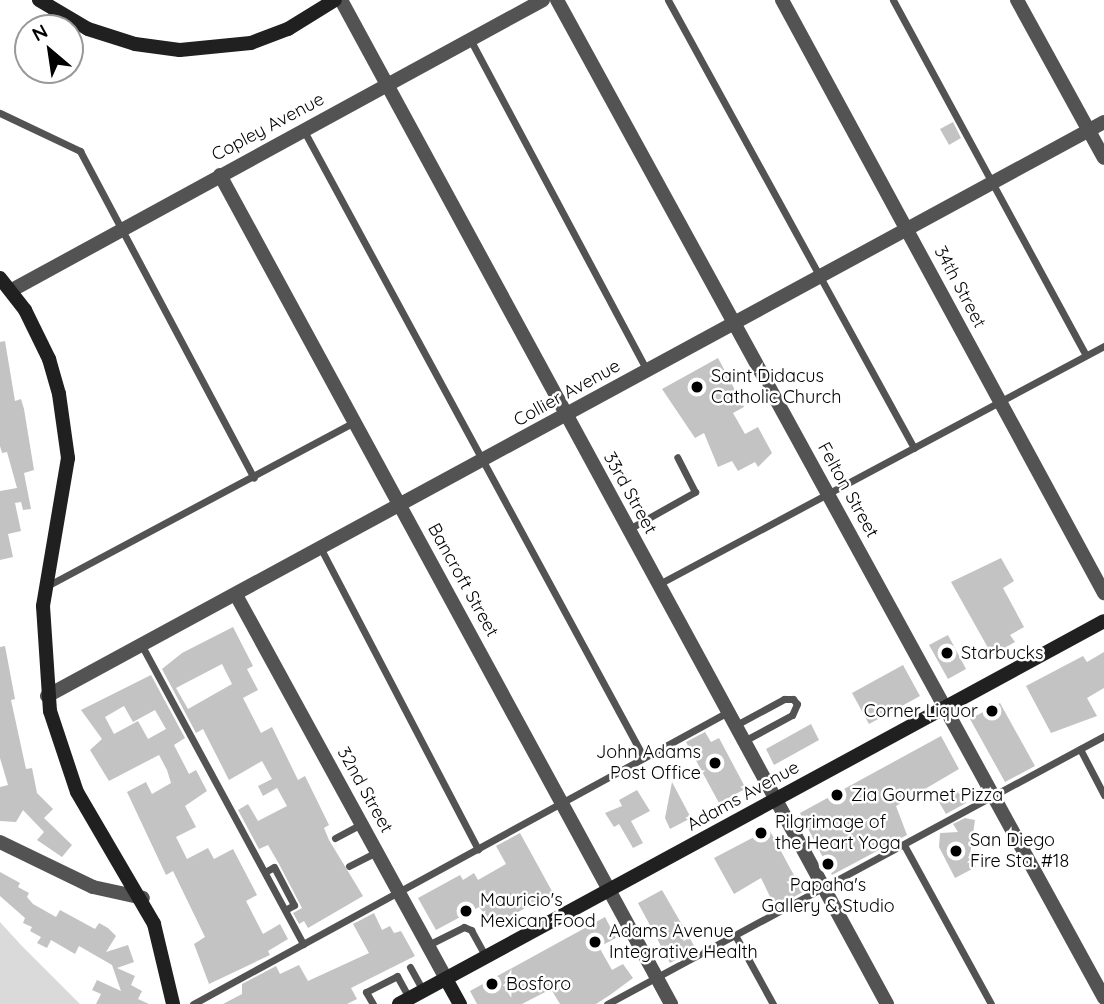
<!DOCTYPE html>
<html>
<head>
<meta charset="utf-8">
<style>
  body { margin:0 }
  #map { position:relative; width:1104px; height:1004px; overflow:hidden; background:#fff; font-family:Quicksand,sans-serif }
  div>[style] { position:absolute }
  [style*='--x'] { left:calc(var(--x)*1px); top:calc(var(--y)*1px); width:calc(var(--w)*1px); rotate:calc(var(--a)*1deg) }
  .green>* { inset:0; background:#dadada }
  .building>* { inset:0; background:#c3c3c3 }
  .lane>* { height:7px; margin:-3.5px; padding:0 3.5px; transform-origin:3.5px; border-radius:3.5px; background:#535353 }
  .street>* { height:14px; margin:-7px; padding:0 7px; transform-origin:7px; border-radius:7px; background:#535353 }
  .secondary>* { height:14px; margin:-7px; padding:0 7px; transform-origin:7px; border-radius:7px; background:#202020 }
  .dots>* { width:19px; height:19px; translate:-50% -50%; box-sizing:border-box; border:4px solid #fff; border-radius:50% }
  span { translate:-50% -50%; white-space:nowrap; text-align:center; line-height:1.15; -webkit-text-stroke:5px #fff; paint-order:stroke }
  .street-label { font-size:18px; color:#000 }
  .poi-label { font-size:18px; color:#000 }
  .left { translate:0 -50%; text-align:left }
  .right { translate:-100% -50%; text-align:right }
  .north { position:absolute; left:14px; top:14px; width:70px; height:70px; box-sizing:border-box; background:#fff; border:2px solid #999; border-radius:50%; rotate:331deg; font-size:19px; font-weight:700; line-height:28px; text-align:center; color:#000 }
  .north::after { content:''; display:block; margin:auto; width:24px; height:32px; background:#000; clip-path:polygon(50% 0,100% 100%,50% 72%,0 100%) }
</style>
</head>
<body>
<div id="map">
  <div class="green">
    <div style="clip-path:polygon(0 922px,21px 945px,80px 1004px,0 1004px)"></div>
  </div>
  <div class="building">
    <div style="clip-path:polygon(953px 122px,961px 138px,949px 145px,940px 129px)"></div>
    <div style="clip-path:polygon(5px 341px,15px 401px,21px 399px,24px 409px,34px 470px,24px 473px,31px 509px,23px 510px,21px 502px,15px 503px,21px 531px,8px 534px,13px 557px,0 560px,0 491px,17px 488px,7px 452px,2px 453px,0 446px,0 342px)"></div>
    <div style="clip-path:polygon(718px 358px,744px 407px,733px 413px,745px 434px,758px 427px,772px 453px,758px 467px,755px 462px,738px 471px,732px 461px,718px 467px,704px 433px,695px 438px,662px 389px)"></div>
    <div style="clip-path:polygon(1001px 558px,1014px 581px,1003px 588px,1024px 627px,1010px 635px,1015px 642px,992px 655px,951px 582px)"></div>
    <div style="clip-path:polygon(evenodd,233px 627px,253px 666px,247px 669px,258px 690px,243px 698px,261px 733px,272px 727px,298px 780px,305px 776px,329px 825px,324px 828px,329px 840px,363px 896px,308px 928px,304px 921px,299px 924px,293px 913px,302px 908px,279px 864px,268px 845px,259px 849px,238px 810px,248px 804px,258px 821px,287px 806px,277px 788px,263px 796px,258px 786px,272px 779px,262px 761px,229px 780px,203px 729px,196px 733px,162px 669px,182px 653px,233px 627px,222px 664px,232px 684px,188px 709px,176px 688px,222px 664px)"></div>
    <div style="clip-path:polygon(948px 635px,966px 669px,948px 679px,929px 645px)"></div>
    <div style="clip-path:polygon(5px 646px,15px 699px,11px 700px,26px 769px,32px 768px,37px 793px,53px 809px,44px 818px,72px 845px,62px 857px,37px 840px,44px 832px,23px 810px,16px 822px,0 821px,0 787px,8px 785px,0 758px,0 647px)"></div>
    <div style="clip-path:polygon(1104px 652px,1104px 688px,1087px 698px,1097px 716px,1051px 733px,1026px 686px,1083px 656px,1087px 662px)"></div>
    <div style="clip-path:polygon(903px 665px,920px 696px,869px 724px,852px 693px)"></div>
    <div style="clip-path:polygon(evenodd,151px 675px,185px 738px,174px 745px,189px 774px,196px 770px,207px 791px,185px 806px,196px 827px,176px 837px,187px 859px,208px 848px,214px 859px,233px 849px,257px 895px,246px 901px,263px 934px,280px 924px,288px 939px,268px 951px,270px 955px,209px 984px,194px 944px,205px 937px,173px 871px,166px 875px,127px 792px,146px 782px,152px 794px,171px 783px,167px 770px,159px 755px,109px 781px,90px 750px,102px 739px,81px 710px,151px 675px,124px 706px,133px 722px,155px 710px,166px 729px,148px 739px,138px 721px,114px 734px,105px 717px,124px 706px)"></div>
    <div style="clip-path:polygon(1000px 703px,1035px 766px,1005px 782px,970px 719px)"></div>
    <div style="clip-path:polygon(811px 724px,819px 740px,774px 765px,766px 749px)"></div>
    <div style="clip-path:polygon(705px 732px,711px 742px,719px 738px,744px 785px,745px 789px,719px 803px,686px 742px)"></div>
    <div style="clip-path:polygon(941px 736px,959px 769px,896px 806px,907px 835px,832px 875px,800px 813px)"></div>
    <div style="clip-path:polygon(672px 782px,691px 818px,670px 829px,665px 818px)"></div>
    <div style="clip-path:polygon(637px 790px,650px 811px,631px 821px,643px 843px,633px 848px,619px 824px,614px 827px,605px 813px,622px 806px,619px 800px)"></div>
    <div style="clip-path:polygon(959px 791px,966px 803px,946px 814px,939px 802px)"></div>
    <div style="clip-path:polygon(965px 818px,975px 820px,970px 855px,976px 867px,955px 878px,939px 847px,940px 833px,958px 832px,953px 824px)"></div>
    <div style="clip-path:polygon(769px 829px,803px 892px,775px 907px,761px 878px,734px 894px,714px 858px)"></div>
    <div style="clip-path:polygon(520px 833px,553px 893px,494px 925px,479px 907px,436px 930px,418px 898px,460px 875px,463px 880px,474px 873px,478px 880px,506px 864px,496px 846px)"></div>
    <div style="clip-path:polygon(0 872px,20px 883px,18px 887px,29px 893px,27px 897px,33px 904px,56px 917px,60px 910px,95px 929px,99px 923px,108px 928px,116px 936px,106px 952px,128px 945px,134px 962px,117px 968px,135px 976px,131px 985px,142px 991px,138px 999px,149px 1004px,96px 1004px,101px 994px,92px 990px,97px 980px,121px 991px,112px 965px,79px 946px,75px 954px,51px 940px,47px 948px,37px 943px,41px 937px,30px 931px,32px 927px,23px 923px,25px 918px,0 896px)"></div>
    <div style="clip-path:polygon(662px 890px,696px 949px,670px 963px,638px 903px)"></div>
    <div style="clip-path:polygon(374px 913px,382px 930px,390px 926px,394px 933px,401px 931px,415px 956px,351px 988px,357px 999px,347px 1004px,223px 1004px,242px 994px,242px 984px,276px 966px,280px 974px,299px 965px,308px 981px,369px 953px,353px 924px)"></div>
    <div style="clip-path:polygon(605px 917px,616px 938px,599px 947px,612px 970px,623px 964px,633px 978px,610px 995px,596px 1004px,560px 1004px,551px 989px,522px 1004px,477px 1004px,470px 991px)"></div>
  </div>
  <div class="lane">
    <div style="--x:668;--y:0;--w:511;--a:61.23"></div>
    <div style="--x:893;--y:0;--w:404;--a:61.5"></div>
    <div style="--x:471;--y:41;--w:374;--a:61.9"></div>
    <div style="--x:0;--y:113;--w:89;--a:25.4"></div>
    <div style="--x:80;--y:151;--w:370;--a:62"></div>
    <div style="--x:304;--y:131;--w:713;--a:61.53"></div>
    <div style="--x:629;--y:529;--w:76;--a:-29.3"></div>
    <div style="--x:695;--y:492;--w:39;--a:-117"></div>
    <div style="--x:321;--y:549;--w:339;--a:62.4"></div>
    <div style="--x:659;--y:584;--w:505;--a:-28.14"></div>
    <div style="--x:47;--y:586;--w:348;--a:-28.1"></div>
    <div style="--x:142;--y:646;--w:339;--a:61.6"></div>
    <div style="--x:736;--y:725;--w:55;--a:-28.4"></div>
    <div style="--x:784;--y:699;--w:9;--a:0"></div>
    <div style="--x:793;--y:699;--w:6;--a:51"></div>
    <div style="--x:797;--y:704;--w:12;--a:114"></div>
    <div style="--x:792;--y:715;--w:55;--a:151.6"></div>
    <div style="--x:1080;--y:749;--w:52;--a:62.4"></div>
    <div style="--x:335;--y:838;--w:30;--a:-28"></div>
    <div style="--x:904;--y:845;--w:181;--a:61.3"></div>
    <div style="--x:349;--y:866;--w:30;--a:-27"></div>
    <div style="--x:265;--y:872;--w:10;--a:-29"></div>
    <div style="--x:274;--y:867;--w:43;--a:62.2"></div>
    <div style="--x:294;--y:905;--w:10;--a:151"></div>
    <div style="--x:735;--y:935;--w:79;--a:61.2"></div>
    <div style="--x:428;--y:945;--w:40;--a:-26.6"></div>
    <div style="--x:464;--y:927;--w:8;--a:23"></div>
    <div style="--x:471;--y:930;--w:31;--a:61"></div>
    <div style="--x:410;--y:967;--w:26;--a:61"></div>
    <div style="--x:193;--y:1004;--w:609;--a:-28.63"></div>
    <div style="--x:373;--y:1004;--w:14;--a:-120"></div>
    <div style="--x:366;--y:992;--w:35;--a:-27"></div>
    <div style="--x:397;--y:976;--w:25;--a:61"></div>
    <div style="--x:607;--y:1004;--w:565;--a:-28.34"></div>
  </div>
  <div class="street">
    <div style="--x:341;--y:0;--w:1143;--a:61.46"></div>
    <div style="--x:557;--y:0;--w:1138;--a:61.27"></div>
    <div style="--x:782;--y:0;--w:675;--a:61.5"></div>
    <div style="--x:1017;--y:0;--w:180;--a:61.2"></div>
    <div style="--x:220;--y:175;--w:944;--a:61.45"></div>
    <div style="--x:12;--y:290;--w:605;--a:-28.64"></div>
    <div style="--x:236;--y:595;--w:438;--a:61.3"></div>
    <div style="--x:47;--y:696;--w:1203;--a:-28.5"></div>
    <div style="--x:0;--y:842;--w:103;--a:25.8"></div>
    <div style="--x:93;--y:887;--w:51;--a:12.4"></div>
  </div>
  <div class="secondary">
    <div style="--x:39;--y:0;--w:57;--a:30.6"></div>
    <div style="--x:88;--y:29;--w:49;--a:17.7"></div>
    <div style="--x:135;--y:44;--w:45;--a:7.6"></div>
    <div style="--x:180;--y:50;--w:71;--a:-5.6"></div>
    <div style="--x:251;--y:43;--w:40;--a:-21"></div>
    <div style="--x:288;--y:29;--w:55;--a:-31.7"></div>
    <div style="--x:0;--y:278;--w:41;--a:52"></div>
    <div style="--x:25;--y:310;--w:55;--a:63.9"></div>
    <div style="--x:49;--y:359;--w:36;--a:74"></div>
    <div style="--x:59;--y:394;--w:65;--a:82"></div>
    <div style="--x:68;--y:458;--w:150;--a:99.6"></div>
    <div style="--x:43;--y:606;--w:105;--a:86.2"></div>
    <div style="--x:50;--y:711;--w:85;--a:71.6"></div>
    <div style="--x:77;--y:792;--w:153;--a:59.7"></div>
    <div style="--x:154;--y:924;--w:82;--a:76.6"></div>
    <div style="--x:446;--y:979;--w:29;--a:61"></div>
    <div style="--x:399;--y:1004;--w:802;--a:-28.51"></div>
  </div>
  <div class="dots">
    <div style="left:697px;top:387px;background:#000"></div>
    <div style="left:947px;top:653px;background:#000"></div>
    <div style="left:992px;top:711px;background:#000"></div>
    <div style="left:715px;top:763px;background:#000"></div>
    <div style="left:837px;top:795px;background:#000"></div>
    <div style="left:761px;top:833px;background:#000"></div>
    <div style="left:956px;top:851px;background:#000"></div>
    <div style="left:828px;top:864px;background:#000"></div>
    <div style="left:466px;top:911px;background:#000"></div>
    <div style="left:595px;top:942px;background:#000"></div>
    <div style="left:492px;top:984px;background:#000"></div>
  </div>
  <div class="street-label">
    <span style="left:268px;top:127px;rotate:-28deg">Copley Avenue</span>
    <span style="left:960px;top:287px;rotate:62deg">34th Street</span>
    <span style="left:567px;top:393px;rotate:-29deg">Collier Avenue</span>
    <span style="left:848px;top:490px;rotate:61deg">Felton Street</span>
    <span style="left:630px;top:493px;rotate:61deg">33rd Street</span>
    <span style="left:463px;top:580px;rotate:61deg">Bancroft Street</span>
    <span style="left:365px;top:790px;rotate:61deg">32nd Street</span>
    <span style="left:743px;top:796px;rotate:-29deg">Adams Avenue</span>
  </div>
  <div class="poi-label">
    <span class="left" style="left:711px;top:387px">Saint Didacus<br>Catholic Church</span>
    <span class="left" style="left:961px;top:653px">Starbucks</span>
    <span class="right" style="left:978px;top:711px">Corner Liquor</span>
    <span class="right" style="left:701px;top:763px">John Adams<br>Post Office</span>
    <span class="left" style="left:851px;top:795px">Zia Gourmet Pizza</span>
    <span class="left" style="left:775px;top:833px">Pilgrimage of<br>the Heart Yoga</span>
    <span class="left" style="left:970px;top:851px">San Diego<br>Fire Sta. #18</span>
    <span style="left:828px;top:896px">Papaha's<br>Gallery &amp; Studio</span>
    <span class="left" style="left:480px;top:911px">Mauricio's<br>Mexican Food</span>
    <span class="left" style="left:609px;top:942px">Adams Avenue<br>Integrative Health</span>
    <span class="left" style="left:506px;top:984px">Bosforo</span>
  </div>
  <div class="north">N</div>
</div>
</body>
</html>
